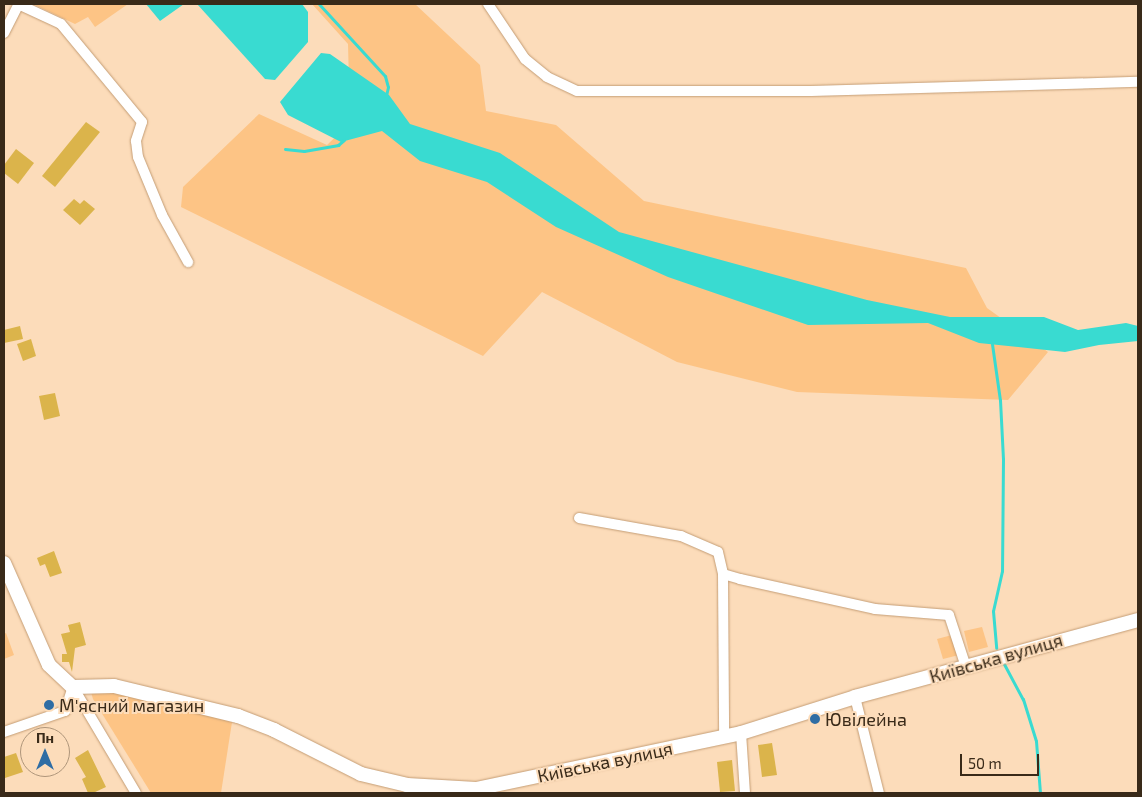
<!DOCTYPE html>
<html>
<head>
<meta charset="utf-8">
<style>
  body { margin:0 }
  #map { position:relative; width:1142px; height:797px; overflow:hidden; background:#fcdcba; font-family:"Exo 2",sans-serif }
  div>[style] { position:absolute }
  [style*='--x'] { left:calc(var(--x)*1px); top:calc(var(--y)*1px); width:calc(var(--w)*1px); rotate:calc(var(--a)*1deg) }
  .green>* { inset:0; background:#fdc485 }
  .water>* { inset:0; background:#39dbd1 }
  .stream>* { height:3px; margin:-1.5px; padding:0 1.5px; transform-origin:1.5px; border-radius:1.5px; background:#39dbd1 }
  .building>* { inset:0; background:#dbb44b }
  .roads { filter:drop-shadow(0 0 1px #c49d75) drop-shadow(0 0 1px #c49d75) }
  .street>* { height:10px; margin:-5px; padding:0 5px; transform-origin:5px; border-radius:5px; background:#fff }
  .secondary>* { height:14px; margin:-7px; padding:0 7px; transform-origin:7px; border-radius:7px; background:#fff }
  .dots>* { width:14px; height:14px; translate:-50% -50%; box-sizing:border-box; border:2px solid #fcdcba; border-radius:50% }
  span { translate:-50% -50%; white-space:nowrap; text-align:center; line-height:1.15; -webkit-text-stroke:4px #fcdcba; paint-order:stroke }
  .street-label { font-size:18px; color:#392a19 }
  .poi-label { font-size:18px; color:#392a19 }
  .left { translate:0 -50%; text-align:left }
  .frame { position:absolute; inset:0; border:5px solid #392a19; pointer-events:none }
  .north { position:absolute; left:20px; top:727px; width:50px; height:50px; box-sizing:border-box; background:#fcdcba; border:1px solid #ae957a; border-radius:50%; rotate:0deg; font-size:14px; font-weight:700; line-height:20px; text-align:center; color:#392a19 }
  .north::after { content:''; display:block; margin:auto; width:18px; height:22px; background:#2f6da4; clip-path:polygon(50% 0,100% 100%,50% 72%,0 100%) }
  .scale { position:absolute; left:960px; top:754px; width:79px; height:22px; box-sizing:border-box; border:2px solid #392a19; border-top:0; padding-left:6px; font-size:15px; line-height:18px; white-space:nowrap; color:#392a19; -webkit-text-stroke:4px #fcdcba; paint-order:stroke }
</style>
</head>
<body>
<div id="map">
  <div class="green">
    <div style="clip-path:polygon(33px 4px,128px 4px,95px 27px,88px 17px,75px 24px)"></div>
    <div style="clip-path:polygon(312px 4px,415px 4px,480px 65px,486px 111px,556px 125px,644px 201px,966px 268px,987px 308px,1048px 352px,1008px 400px,797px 392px,677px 362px,542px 292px,483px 356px,181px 207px,183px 187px,259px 114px,327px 145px,350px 123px,348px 44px)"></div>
    <div style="clip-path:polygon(982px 627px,988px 647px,969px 652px,964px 631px)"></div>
    <div style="clip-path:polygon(6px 633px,14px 655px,4px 659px,4px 634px)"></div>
    <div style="clip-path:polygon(952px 635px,959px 655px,943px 659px,937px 639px)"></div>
    <div style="clip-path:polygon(96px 688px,232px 722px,221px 793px,151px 793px,93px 699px,91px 692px)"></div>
  </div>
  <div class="water">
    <div style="clip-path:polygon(146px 4px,184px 4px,160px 21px)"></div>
    <div style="clip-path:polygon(197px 4px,302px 4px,308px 12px,308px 42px,275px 80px,265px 79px)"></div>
    <div style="clip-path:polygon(321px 53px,330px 54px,389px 95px,410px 124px,500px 153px,619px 232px,867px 300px,950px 317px,1044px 317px,1078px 330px,1126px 323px,1138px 326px,1138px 341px,1099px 345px,1065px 352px,979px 343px,928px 323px,808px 325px,668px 277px,556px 227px,487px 182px,420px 161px,382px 131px,341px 142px,288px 115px,280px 102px)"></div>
  </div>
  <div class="stream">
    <div style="--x:319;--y:4;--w:98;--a:47.5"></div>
    <div style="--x:385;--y:76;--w:11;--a:75"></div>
    <div style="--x:388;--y:87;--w:9;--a:103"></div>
    <div style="--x:285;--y:149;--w:19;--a:6"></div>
    <div style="--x:304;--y:151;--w:35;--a:-10"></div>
    <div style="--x:338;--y:145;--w:8;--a:-40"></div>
    <div style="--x:992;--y:344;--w:57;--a:81.9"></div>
    <div style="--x:1000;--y:400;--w:59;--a:87.1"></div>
    <div style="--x:1003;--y:459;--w:112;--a:90.5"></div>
    <div style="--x:1002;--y:571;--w:41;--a:102.7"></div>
    <div style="--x:993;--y:611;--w:37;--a:85"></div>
    <div style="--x:1004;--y:664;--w:40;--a:62"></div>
    <div style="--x:1023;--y:699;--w:44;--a:72.8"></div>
    <div style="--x:1036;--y:741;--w:52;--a:85.6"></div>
  </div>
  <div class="building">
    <div style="clip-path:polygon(86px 122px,100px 132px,55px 187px,42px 176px)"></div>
    <div style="clip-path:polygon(16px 149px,34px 163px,18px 184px,4px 173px,4px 165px)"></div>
    <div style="clip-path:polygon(74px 199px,80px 204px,84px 200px,95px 209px,80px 225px,63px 210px)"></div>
    <div style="clip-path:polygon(20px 326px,23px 339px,4px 343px,4px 330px)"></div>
    <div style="clip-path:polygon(31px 339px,36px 356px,23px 361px,17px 344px)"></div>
    <div style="clip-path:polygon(55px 393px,60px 416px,44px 420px,39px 396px)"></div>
    <div style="clip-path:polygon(54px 551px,62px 573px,50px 577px,45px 564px,40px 566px,37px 558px)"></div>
    <div style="clip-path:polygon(80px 622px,86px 645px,75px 648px,72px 672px,69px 662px,62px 662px,62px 654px,67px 654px,61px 634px,70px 632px,68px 625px)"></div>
    <div style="clip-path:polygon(52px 699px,55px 707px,45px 710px,42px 703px)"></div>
    <div style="clip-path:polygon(772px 743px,777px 775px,762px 777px,758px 745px)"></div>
    <div style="clip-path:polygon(88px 750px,106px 787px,93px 793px,88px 793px,82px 779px,86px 777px,75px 758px)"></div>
    <div style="clip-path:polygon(16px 753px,23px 772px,5px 778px,4px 757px)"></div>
    <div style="clip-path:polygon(732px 760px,735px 791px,720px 792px,717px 762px)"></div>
  </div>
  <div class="roads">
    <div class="street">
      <div style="--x:18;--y:4;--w:47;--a:24.9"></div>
      <div style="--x:61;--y:24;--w:127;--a:50.4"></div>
      <div style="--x:142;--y:122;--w:20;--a:108"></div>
      <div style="--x:136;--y:141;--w:16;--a:83"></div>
      <div style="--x:138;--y:157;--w:63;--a:67.5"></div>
      <div style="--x:162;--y:215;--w:54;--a:61"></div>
      <div style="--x:488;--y:4;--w:66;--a:56.1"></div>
      <div style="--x:525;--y:59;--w:28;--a:39"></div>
      <div style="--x:547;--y:77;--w:33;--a:25"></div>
      <div style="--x:577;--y:91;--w:234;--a:0"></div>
      <div style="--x:811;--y:91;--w:327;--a:-1.6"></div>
      <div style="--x:4;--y:33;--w:33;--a:-63"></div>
      <div style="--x:579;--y:518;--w:104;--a:10"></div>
      <div style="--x:681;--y:536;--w:40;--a:23.4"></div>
      <div style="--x:718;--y:552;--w:23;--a:77"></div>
      <div style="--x:723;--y:574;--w:18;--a:16"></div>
      <div style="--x:740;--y:579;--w:138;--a:12.5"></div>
      <div style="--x:875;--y:609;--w:74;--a:4.6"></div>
      <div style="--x:949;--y:615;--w:55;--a:71.9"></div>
      <div style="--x:723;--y:574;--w:162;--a:89.6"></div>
      <div style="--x:73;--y:687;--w:123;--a:59.3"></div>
      <div style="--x:855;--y:697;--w:99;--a:76"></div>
      <div style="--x:4;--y:732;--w:65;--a:-19"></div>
      <div style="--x:65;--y:711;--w:25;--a:-72"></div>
      <div style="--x:741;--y:733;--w:60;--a:86.2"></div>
    </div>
    <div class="secondary">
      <div style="--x:4;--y:563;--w:111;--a:66.2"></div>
      <div style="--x:49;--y:665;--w:33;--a:43"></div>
      <div style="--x:73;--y:687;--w:41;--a:-1.4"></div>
      <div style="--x:114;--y:686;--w:128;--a:13.6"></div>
      <div style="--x:238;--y:716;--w:39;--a:21"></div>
      <div style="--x:274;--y:730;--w:97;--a:26.8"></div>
      <div style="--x:361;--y:774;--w:47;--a:13.4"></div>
      <div style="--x:407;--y:785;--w:69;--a:3.3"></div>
      <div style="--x:476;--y:789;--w:271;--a:-11.9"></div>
      <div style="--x:741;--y:733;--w:120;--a:-17.5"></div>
      <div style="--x:855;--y:697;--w:293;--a:-15.2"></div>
    </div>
  </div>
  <div class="dots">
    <div style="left:49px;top:705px;background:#2f6da4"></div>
    <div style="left:815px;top:719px;background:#2f6da4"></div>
  </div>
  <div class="street-label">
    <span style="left:996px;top:658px;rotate:-16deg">Київська вулиця</span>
    <span style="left:605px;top:762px;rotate:-12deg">Київська вулиця</span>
  </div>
  <div class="poi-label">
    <span class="left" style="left:59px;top:705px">М'ясний магазин</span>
    <span class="left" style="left:825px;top:719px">Ювілейна</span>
  </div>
  <div class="frame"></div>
  <div class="north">Пн</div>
  <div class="scale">50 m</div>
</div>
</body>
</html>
